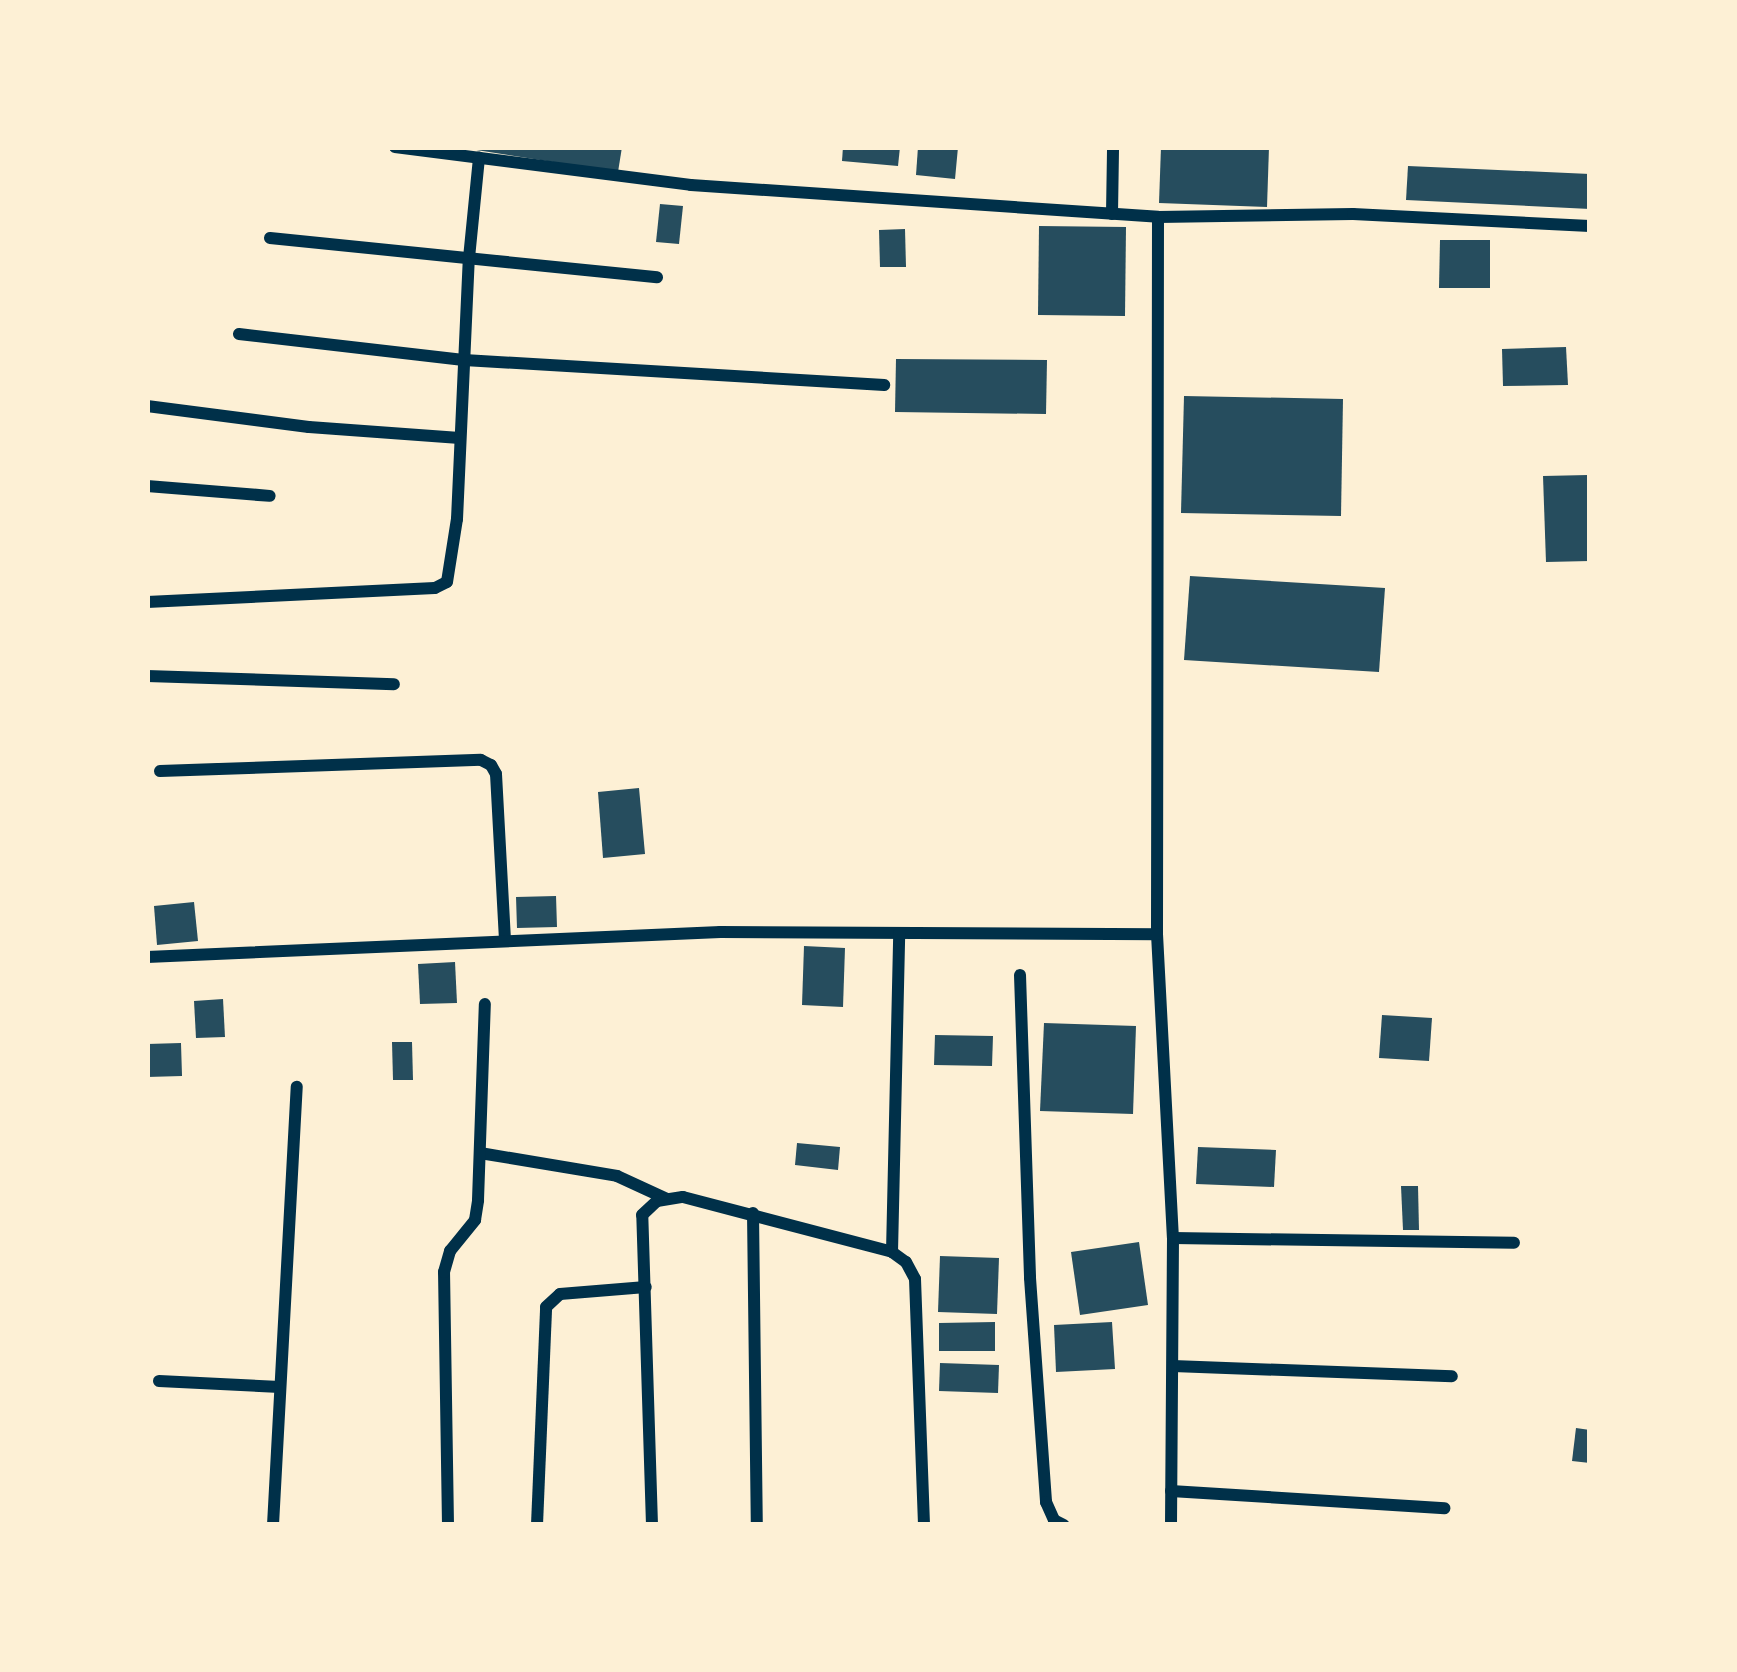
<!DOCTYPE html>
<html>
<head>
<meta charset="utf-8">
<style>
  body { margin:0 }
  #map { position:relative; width:1737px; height:1672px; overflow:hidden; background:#fdf0d5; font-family:"Exo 2",sans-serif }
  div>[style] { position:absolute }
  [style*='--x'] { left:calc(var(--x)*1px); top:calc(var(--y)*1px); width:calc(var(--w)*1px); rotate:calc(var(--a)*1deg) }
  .building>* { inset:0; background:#264d5e }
  .minor>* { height:12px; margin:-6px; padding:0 6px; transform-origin:6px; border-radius:6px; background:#003049 }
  span { translate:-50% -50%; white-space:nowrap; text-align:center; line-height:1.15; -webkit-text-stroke:9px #fdf0d5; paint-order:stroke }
  .frame { position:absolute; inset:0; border:150px solid #fdf0d5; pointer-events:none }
</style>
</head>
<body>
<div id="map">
  <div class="building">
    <div style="clip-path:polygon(457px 147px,622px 147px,618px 172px)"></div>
    <div style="clip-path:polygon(843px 147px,900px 147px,898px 166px,842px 161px)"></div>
    <div style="clip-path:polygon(918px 147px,958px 147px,955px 179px,916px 175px)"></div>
    <div style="clip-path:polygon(1161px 147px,1269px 147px,1267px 207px,1159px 203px)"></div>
    <div style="clip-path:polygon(1408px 166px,1590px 174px,1590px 209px,1406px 200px)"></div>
    <div style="clip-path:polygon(660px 204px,683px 206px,679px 244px,656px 242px)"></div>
    <div style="clip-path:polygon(1039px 226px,1126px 227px,1125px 316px,1038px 315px)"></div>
    <div style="clip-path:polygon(905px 229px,906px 267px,880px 267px,879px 230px)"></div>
    <div style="clip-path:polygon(1440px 240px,1490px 240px,1490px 288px,1439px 288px)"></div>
    <div style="clip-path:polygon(1566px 347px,1568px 385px,1503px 386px,1502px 349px)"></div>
    <div style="clip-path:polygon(896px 359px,1047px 360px,1046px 414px,895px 412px)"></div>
    <div style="clip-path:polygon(1184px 396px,1343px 399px,1341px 516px,1181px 513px)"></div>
    <div style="clip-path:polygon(1588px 475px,1590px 561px,1546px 562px,1543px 476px)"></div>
    <div style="clip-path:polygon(1190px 576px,1385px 588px,1379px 672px,1184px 660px)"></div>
    <div style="clip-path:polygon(639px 788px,645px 854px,603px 858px,598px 792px)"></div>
    <div style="clip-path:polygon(556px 896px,557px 927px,517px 928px,516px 897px)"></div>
    <div style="clip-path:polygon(194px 902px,198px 941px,157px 945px,154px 906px)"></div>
    <div style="clip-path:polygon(804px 946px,845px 948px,843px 1007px,802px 1005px)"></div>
    <div style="clip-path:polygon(455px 962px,457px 1003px,420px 1004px,418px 964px)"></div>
    <div style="clip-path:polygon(223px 999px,225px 1037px,196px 1038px,194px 1001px)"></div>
    <div style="clip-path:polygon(1382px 1015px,1432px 1018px,1429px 1061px,1379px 1058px)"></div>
    <div style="clip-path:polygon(1044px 1023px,1136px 1026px,1133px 1114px,1040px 1111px)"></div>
    <div style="clip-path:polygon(935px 1035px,993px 1036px,992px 1066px,934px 1065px)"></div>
    <div style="clip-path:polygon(392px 1042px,412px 1042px,413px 1080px,393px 1080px)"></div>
    <div style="clip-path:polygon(181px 1043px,182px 1076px,147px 1077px,147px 1044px)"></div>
    <div style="clip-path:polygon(797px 1143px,840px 1147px,838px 1170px,795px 1165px)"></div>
    <div style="clip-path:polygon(1198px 1147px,1276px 1150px,1274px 1187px,1196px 1184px)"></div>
    <div style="clip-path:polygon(1401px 1186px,1418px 1186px,1419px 1230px,1403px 1230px)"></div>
    <div style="clip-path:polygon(1139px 1242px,1148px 1305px,1080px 1315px,1071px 1252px)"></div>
    <div style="clip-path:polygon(940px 1256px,999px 1258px,997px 1314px,938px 1312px)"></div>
    <div style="clip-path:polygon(995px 1322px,995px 1351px,939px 1351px,939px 1323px)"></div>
    <div style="clip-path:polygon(1112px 1322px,1115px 1369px,1056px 1372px,1054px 1325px)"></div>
    <div style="clip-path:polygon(940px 1363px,999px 1365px,998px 1393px,939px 1391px)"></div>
    <div style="clip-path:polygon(1576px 1428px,1590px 1430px,1590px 1463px,1572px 1461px)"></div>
  </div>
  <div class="minor">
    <div style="--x:395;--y:147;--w:298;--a:7.3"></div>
    <div style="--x:691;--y:185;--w:468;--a:3.9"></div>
    <div style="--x:1158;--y:217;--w:195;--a:-0.9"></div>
    <div style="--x:1353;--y:214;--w:237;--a:2.9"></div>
    <div style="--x:1112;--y:214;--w:67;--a:-89.1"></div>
    <div style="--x:1158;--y:217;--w:717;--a:90.08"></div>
    <div style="--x:1157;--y:934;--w:304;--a:87"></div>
    <div style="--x:1173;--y:1238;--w:287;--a:90.4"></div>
    <div style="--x:270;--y:238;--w:389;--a:5.8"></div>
    <div style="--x:239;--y:334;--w:226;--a:6.6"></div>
    <div style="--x:464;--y:360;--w:421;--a:3.4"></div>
    <div style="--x:147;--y:406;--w:163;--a:7.4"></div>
    <div style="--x:309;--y:427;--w:151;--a:4.2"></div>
    <div style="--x:147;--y:486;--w:123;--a:4.6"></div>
    <div style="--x:147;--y:602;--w:288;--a:-2.8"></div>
    <div style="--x:435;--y:588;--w:13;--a:-27"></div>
    <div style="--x:447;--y:582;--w:64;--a:-81"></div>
    <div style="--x:457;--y:519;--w:261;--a:-87.4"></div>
    <div style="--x:469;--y:258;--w:101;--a:-84.3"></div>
    <div style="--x:147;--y:676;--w:247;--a:1.9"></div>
    <div style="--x:160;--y:771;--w:321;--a:-2"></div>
    <div style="--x:481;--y:760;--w:11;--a:27"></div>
    <div style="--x:491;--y:765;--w:10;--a:61"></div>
    <div style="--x:496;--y:774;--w:167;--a:86.9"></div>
    <div style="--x:147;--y:957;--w:574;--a:-2.5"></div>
    <div style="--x:720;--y:932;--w:437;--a:0.3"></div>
    <div style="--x:1020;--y:975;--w:303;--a:88.1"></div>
    <div style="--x:1030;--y:1278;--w:225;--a:85.9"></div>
    <div style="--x:1046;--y:1502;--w:20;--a:66"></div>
    <div style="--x:1054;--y:1520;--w:11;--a:27"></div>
    <div style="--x:480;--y:1153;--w:139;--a:9.5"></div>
    <div style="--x:617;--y:1176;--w:55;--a:24.7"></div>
    <div style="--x:753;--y:1213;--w:312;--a:89.3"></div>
    <div style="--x:1173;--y:1238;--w:341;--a:0.8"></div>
    <div style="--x:892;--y:1252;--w:319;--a:-88.7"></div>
    <div style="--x:1173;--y:1366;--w:279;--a:2.1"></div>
    <div style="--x:159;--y:1381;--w:121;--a:2.8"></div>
    <div style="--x:1171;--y:1491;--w:274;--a:3.6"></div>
    <div style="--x:273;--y:1525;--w:439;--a:-86.9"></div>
    <div style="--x:448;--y:1525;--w:253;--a:-90.9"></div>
    <div style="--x:444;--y:1272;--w:22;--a:-74"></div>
    <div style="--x:450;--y:1251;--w:40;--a:-51"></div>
    <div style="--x:475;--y:1220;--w:20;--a:-81"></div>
    <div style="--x:478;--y:1200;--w:196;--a:-88"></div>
    <div style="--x:537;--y:1525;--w:218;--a:-87.6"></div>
    <div style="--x:546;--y:1307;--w:19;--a:-43"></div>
    <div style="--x:560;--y:1294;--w:86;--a:-4.7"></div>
    <div style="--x:652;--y:1525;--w:310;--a:-91.8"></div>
    <div style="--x:642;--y:1215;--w:21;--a:-43"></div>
    <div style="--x:657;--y:1201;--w:26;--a:-9"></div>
    <div style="--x:683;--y:1197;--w:216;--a:14.7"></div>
    <div style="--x:892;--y:1252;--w:17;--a:36"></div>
    <div style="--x:906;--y:1262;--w:19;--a:62"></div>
    <div style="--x:915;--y:1279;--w:246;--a:87.9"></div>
  </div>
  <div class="frame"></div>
</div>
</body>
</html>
